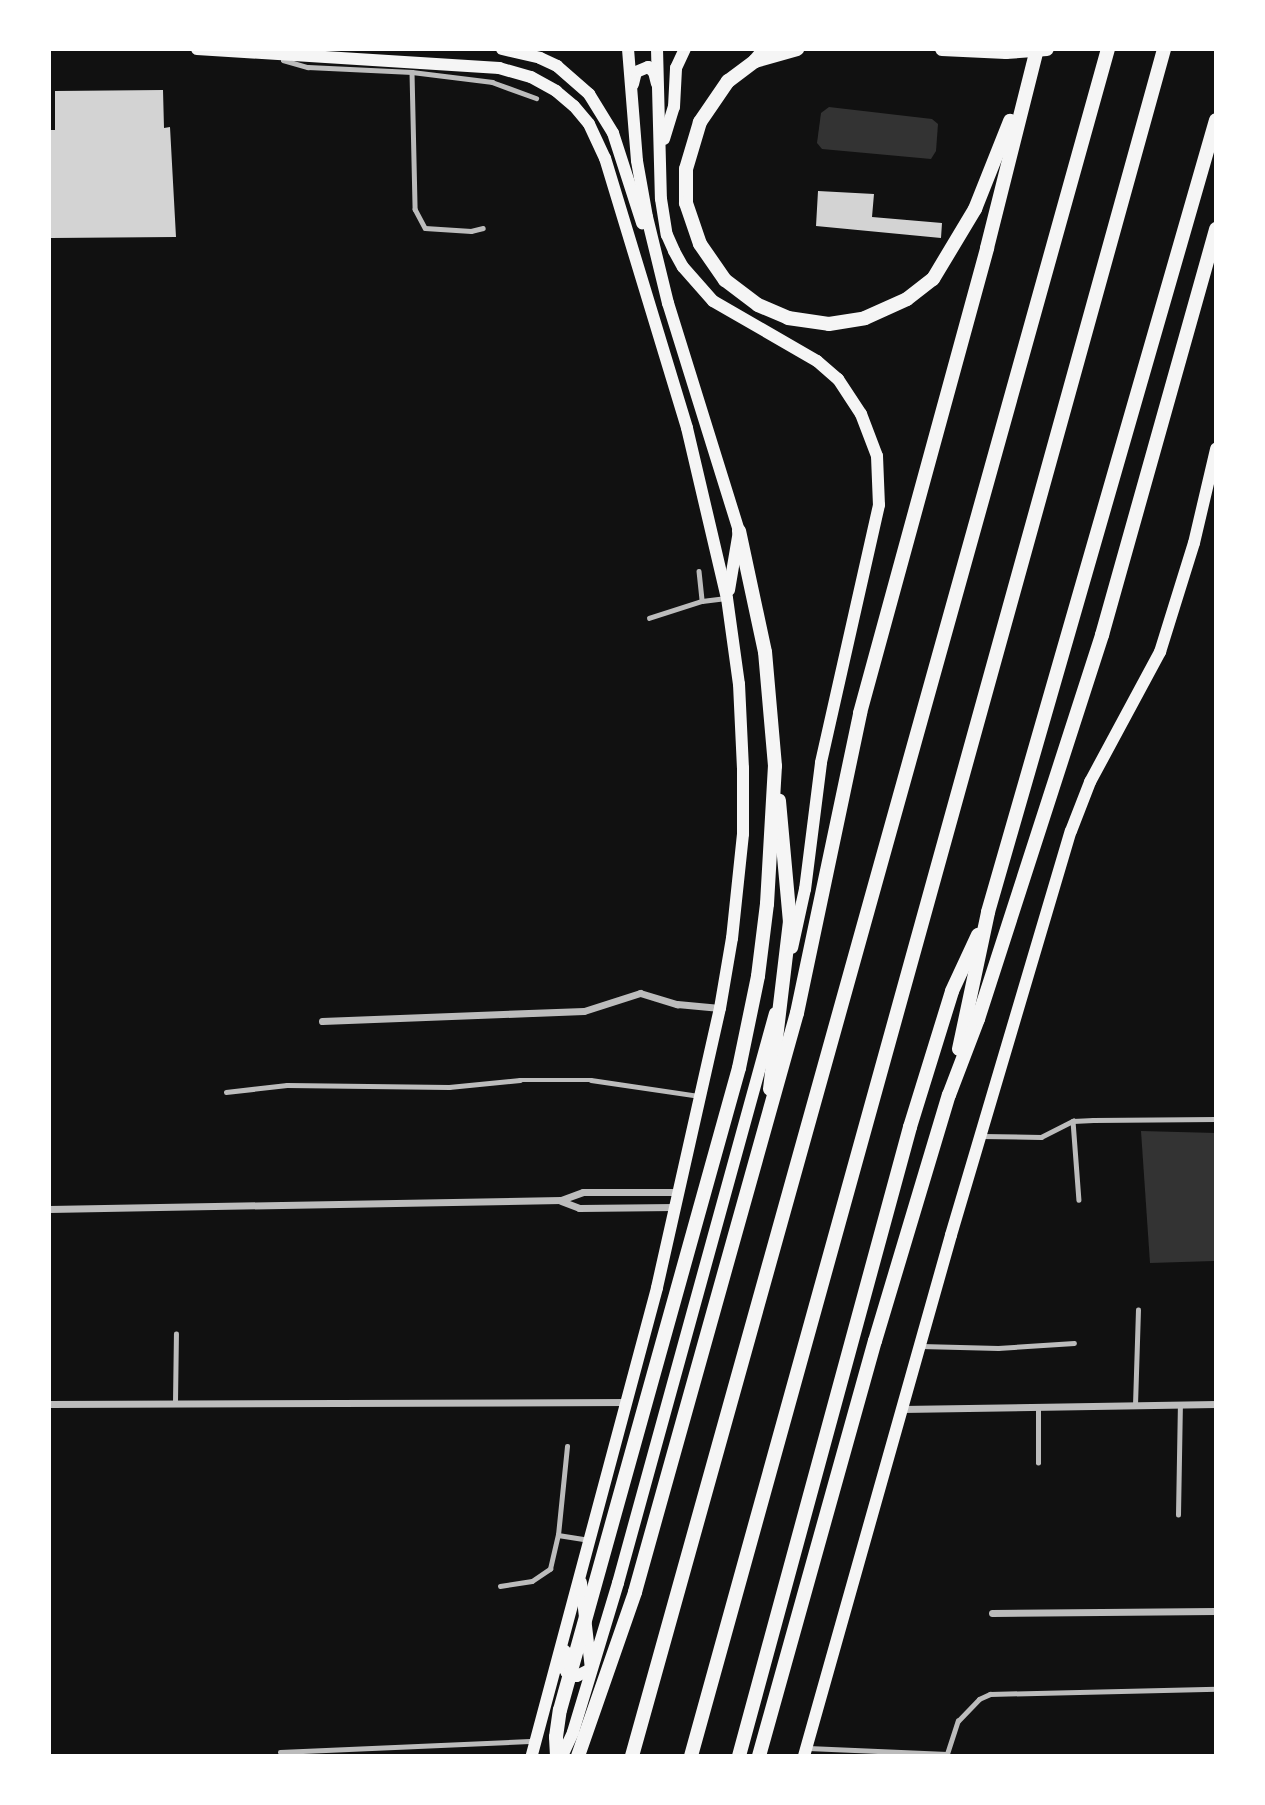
<!DOCTYPE html>
<html>
<head>
<meta charset="utf-8">
<style>
  body { margin:0 }
  #map { position:relative; width:1265px; height:1805px; overflow:hidden; background:#111; font-family:Inter,sans-serif }
  div>[style] { position:absolute }
  [style*='--x'] { left:calc(var(--x)*1px); top:calc(var(--y)*1px); width:calc(var(--w)*1px); rotate:calc(var(--a)*1deg) }
  .water>* { inset:0; background:#333 }
  .building>* { inset:0; background:#d3d3d3 }
  .service>* { height:4.5px; margin:-2.25px; padding:0 2.25px; transform-origin:2.25px; border-radius:2.25px; background:#bcbcbc }
  .minor>* { height:7px; margin:-3.5px; padding:0 3.5px; transform-origin:3.5px; border-radius:3.5px; background:#bcbcbc }
  .secondary>* { height:12px; margin:-6px; padding:0 6px; transform-origin:6px; border-radius:6px; background:#f5f5f5 }
  .motorway>* { height:14px; margin:-7px; padding:0 7px; transform-origin:7px; border-radius:7px; background:#f5f5f5 }
  span { translate:-50% -50%; white-space:nowrap; text-align:center; line-height:1.15; -webkit-text-stroke:7px #fff; paint-order:stroke }
  .frame { position:absolute; inset:0; border:51px solid #fff; pointer-events:none }
</style>
</head>
<body>
<div id="map">
  <div class="water">
    <div style="clip-path:polygon(829px 107px,932px 119px,938px 124px,936px 151px,931px 159px,822px 149px,817px 143px,821px 113px)"></div>
    <div style="clip-path:polygon(1141px 1131px,1216px 1133px,1214px 1261px,1150px 1263px)"></div>
  </div>
  <div class="building">
    <div style="clip-path:polygon(163px 90px,164px 128px,170px 127px,176px 237px,51px 238px,50px 175px,51px 130px,55px 130px,55px 91px)"></div>
    <div style="clip-path:polygon(818px 191px,874px 194px,872px 217px,942px 223px,941px 238px,816px 226px)"></div>
  </div>
  <div class="service">
    <div style="--x:283;--y:60;--w:26;--a:16"></div>
    <div style="--x:308;--y:67;--w:104;--a:2.8"></div>
    <div style="--x:412;--y:72;--w:81;--a:7.1"></div>
    <div style="--x:492;--y:82;--w:47;--a:20"></div>
    <div style="--x:412;--y:72;--w:137;--a:88.7"></div>
    <div style="--x:415;--y:209;--w:21;--a:62"></div>
    <div style="--x:425;--y:228;--w:46;--a:3.7"></div>
    <div style="--x:471;--y:231;--w:12;--a:-14"></div>
    <div style="--x:699;--y:571;--w:30;--a:84"></div>
    <div style="--x:649;--y:618;--w:56;--a:-17.8"></div>
    <div style="--x:702;--y:601;--w:24;--a:-7"></div>
    <div style="--x:226;--y:1092;--w:61;--a:-6.5"></div>
    <div style="--x:287;--y:1085;--w:162;--a:0.7"></div>
    <div style="--x:449;--y:1087;--w:71;--a:-5.6"></div>
    <div style="--x:520;--y:1080;--w:71;--a:0"></div>
    <div style="--x:591;--y:1080;--w:110;--a:8.4"></div>
    <div style="--x:1073;--y:1121;--w:79;--a:85.7"></div>
    <div style="--x:982;--y:1136;--w:59;--a:1"></div>
    <div style="--x:1041;--y:1137;--w:36;--a:-27"></div>
    <div style="--x:1073;--y:1121;--w:20;--a:-3"></div>
    <div style="--x:1093;--y:1120;--w:123;--a:-0.5"></div>
    <div style="--x:921;--y:1346;--w:77;--a:1.5"></div>
    <div style="--x:998;--y:1348;--w:76;--a:-3.8"></div>
    <div style="--x:175;--y:1402;--w:68;--a:-89.2"></div>
    <div style="--x:1135;--y:1405;--w:95;--a:-88.2"></div>
    <div style="--x:1038;--y:1463;--w:56;--a:-90"></div>
    <div style="--x:1178;--y:1515;--w:110;--a:-89"></div>
    <div style="--x:558;--y:1535;--w:30;--a:9"></div>
    <div style="--x:500;--y:1586;--w:32;--a:-9"></div>
    <div style="--x:532;--y:1581;--w:22;--a:-34"></div>
    <div style="--x:550;--y:1569;--w:35;--a:-77"></div>
    <div style="--x:558;--y:1535;--w:89;--a:-84.2"></div>
    <div style="--x:808;--y:1748;--w:139;--a:2.5"></div>
    <div style="--x:947;--y:1754;--w:35;--a:-72"></div>
    <div style="--x:958;--y:1721;--w:30;--a:-46"></div>
    <div style="--x:979;--y:1699;--w:12;--a:-24"></div>
    <div style="--x:990;--y:1694;--w:226;--a:-1.3"></div>
    <div style="--x:280;--y:1752;--w:255;--a:-2.5"></div>
  </div>
  <div class="minor">
    <div style="--x:322;--y:1021;--w:262;--a:-2.2"></div>
    <div style="--x:584;--y:1011;--w:59;--a:-17.8"></div>
    <div style="--x:640;--y:993;--w:39;--a:17"></div>
    <div style="--x:677;--y:1004;--w:43;--a:5.3"></div>
    <div style="--x:561;--y:1201;--w:19;--a:21"></div>
    <div style="--x:579;--y:1208;--w:95;--a:-0.6"></div>
    <div style="--x:49;--y:1209;--w:512;--a:-1.01"></div>
    <div style="--x:561;--y:1200;--w:23;--a:-20"></div>
    <div style="--x:583;--y:1192;--w:95;--a:0"></div>
    <div style="--x:49;--y:1404;--w:578;--a:-0.2"></div>
    <div style="--x:902;--y:1409;--w:314;--a:-0.9"></div>
    <div style="--x:992;--y:1613;--w:224;--a:-0.5"></div>
  </div>
  <div class="secondary">
    <div style="--x:197;--y:49;--w:303;--a:3.6"></div>
    <div style="--x:499;--y:68;--w:33;--a:16"></div>
    <div style="--x:531;--y:77;--w:29;--a:29"></div>
    <div style="--x:556;--y:91;--w:23;--a:40"></div>
    <div style="--x:574;--y:106;--w:23;--a:50"></div>
    <div style="--x:589;--y:124;--w:38;--a:65"></div>
    <div style="--x:605;--y:158;--w:282;--a:73.1"></div>
    <div style="--x:687;--y:428;--w:175;--a:76.8"></div>
    <div style="--x:727;--y:598;--w:87;--a:82.1"></div>
    <div style="--x:739;--y:684;--w:84;--a:87.3"></div>
    <div style="--x:743;--y:768;--w:66;--a:90"></div>
    <div style="--x:743;--y:834;--w:105;--a:96"></div>
    <div style="--x:732;--y:938;--w:71;--a:99.7"></div>
    <div style="--x:720;--y:1008;--w:287;--a:102.7"></div>
    <div style="--x:657;--y:1288;--w:484;--a:105"></div>
    <div style="--x:502;--y:49;--w:39;--a:13"></div>
    <div style="--x:540;--y:58;--w:19;--a:25"></div>
    <div style="--x:557;--y:66;--w:43;--a:41.2"></div>
    <div style="--x:589;--y:94;--w:46;--a:58.4"></div>
    <div style="--x:613;--y:133;--w:95;--a:72.1"></div>
    <div style="--x:628;--y:49;--w:112;--a:85.4"></div>
    <div style="--x:637;--y:161;--w:57;--a:79.9"></div>
    <div style="--x:647;--y:217;--w:89;--a:76.3"></div>
    <div style="--x:668;--y:303;--w:239;--a:72.7"></div>
    <div style="--x:739;--y:531;--w:60;--a:99.6"></div>
    <div style="--x:657;--y:49;--w:150;--a:88.5"></div>
    <div style="--x:661;--y:199;--w:36;--a:81"></div>
    <div style="--x:667;--y:235;--w:17;--a:66"></div>
    <div style="--x:674;--y:251;--w:18;--a:61"></div>
    <div style="--x:683;--y:267;--w:45;--a:48.6"></div>
    <div style="--x:713;--y:301;--w:120;--a:30"></div>
    <div style="--x:817;--y:361;--w:28;--a:41"></div>
    <div style="--x:838;--y:379;--w:42;--a:56.7"></div>
    <div style="--x:861;--y:414;--w:45;--a:69.1"></div>
    <div style="--x:877;--y:456;--w:49;--a:87.7"></div>
    <div style="--x:879;--y:505;--w:264;--a:102.7"></div>
    <div style="--x:821;--y:763;--w:127;--a:97.2"></div>
    <div style="--x:805;--y:889;--w:60;--a:102.4"></div>
    <div style="--x:633;--y:84;--w:12;--a:-76"></div>
    <div style="--x:636;--y:72;--w:13;--a:-23"></div>
    <div style="--x:648;--y:67;--w:8;--a:40"></div>
    <div style="--x:654;--y:72;--w:12;--a:76"></div>
    <div style="--x:664;--y:139;--w:34;--a:-73"></div>
    <div style="--x:674;--y:107;--w:39;--a:-87"></div>
    <div style="--x:676;--y:68;--w:21;--a:-65"></div>
    <div style="--x:565;--y:1651;--w:15;--a:98"></div>
    <div style="--x:563;--y:1666;--w:8;--a:60"></div>
    <div style="--x:567;--y:1673;--w:10;--a:17"></div>
    <div style="--x:577;--y:1676;--w:16;--a:-27"></div>
    <div style="--x:591;--y:1669;--w:87;--a:-96.6"></div>
    <div style="--x:562;--y:1756;--w:26;--a:-65"></div>
    <div style="--x:573;--y:1732;--w:156;--a:-73.2"></div>
    <div style="--x:618;--y:1583;--w:591;--a:-74.6"></div>
    <div style="--x:804;--y:1756;--w:541;--a:-74.24"></div>
    <div style="--x:951;--y:1235;--w:421;--a:-73.5"></div>
    <div style="--x:1071;--y:831;--w:53;--a:-68.8"></div>
    <div style="--x:1090;--y:782;--w:148;--a:-61.7"></div>
    <div style="--x:1160;--y:652;--w:114;--a:-72.7"></div>
    <div style="--x:1194;--y:543;--w:97;--a:-76.8"></div>
  </div>
  <div class="motorway">
    <div style="--x:765;--y:49;--w:16;--a:130"></div>
    <div style="--x:755;--y:61;--w:34;--a:143"></div>
    <div style="--x:728;--y:81;--w:50;--a:124.3"></div>
    <div style="--x:700;--y:122;--w:49;--a:106.6"></div>
    <div style="--x:686;--y:169;--w:34;--a:90"></div>
    <div style="--x:686;--y:203;--w:43;--a:71.1"></div>
    <div style="--x:700;--y:244;--w:44;--a:55.2"></div>
    <div style="--x:725;--y:280;--w:41;--a:37.1"></div>
    <div style="--x:758;--y:305;--w:33;--a:23"></div>
    <div style="--x:788;--y:318;--w:41;--a:8.3"></div>
    <div style="--x:829;--y:324;--w:36;--a:-9"></div>
    <div style="--x:865;--y:318;--w:46;--a:-24.3"></div>
    <div style="--x:907;--y:299;--w:33;--a:-38"></div>
    <div style="--x:933;--y:279;--w:82;--a:-59"></div>
    <div style="--x:975;--y:209;--w:95;--a:-68.3"></div>
    <div style="--x:942;--y:49;--w:64;--a:2.7"></div>
    <div style="--x:1006;--y:52;--w:41;--a:-4.2"></div>
    <div style="--x:755;--y:61;--w:44;--a:-15.9"></div>
    <div style="--x:959;--y:1049;--w:140;--a:-78"></div>
    <div style="--x:988;--y:912;--w:824;--a:-73.94"></div>
    <div style="--x:770;--y:1089;--w:168;--a:-83.2"></div>
    <div style="--x:790;--y:922;--w:122;--a:-95.2"></div>
    <div style="--x:557;--y:1756;--w:19;--a:-93"></div>
    <div style="--x:556;--y:1737;--w:27;--a:-82"></div>
    <div style="--x:560;--y:1710;--w:666;--a:-74.42"></div>
    <div style="--x:739;--y:1068;--w:94;--a:-78.3"></div>
    <div style="--x:758;--y:976;--w:73;--a:-82.9"></div>
    <div style="--x:767;--y:904;--w:138;--a:-86.7"></div>
    <div style="--x:775;--y:766;--w:114;--a:-95"></div>
    <div style="--x:765;--y:652;--w:124;--a:-102.1"></div>
    <div style="--x:578;--y:1756;--w:174;--a:-70.8"></div>
    <div style="--x:635;--y:1592;--w:601;--a:-74.37"></div>
    <div style="--x:797;--y:1013;--w:307;--a:-78.1"></div>
    <div style="--x:860;--y:713;--w:482;--a:-74.7"></div>
    <div style="--x:987;--y:248;--w:205;--a:-75.9"></div>
    <div style="--x:632;--y:1756;--w:1772;--a:-74.42"></div>
    <div style="--x:691;--y:1756;--w:1771;--a:-74.51"></div>
    <div style="--x:739;--y:1756;--w:652;--a:-74.79"></div>
    <div style="--x:910;--y:1127;--w:142;--a:-72.8"></div>
    <div style="--x:952;--y:991;--w:62;--a:-65.1"></div>
    <div style="--x:759;--y:1756;--w:431;--a:-74.4"></div>
    <div style="--x:875;--y:1341;--w:257;--a:-73.3"></div>
    <div style="--x:949;--y:1095;--w:81;--a:-69.1"></div>
    <div style="--x:978;--y:1019;--w:404;--a:-72.1"></div>
    <div style="--x:1102;--y:635;--w:422;--a:-74.3"></div>
  </div>
  <div class="frame"></div>
</div>
</body>
</html>
